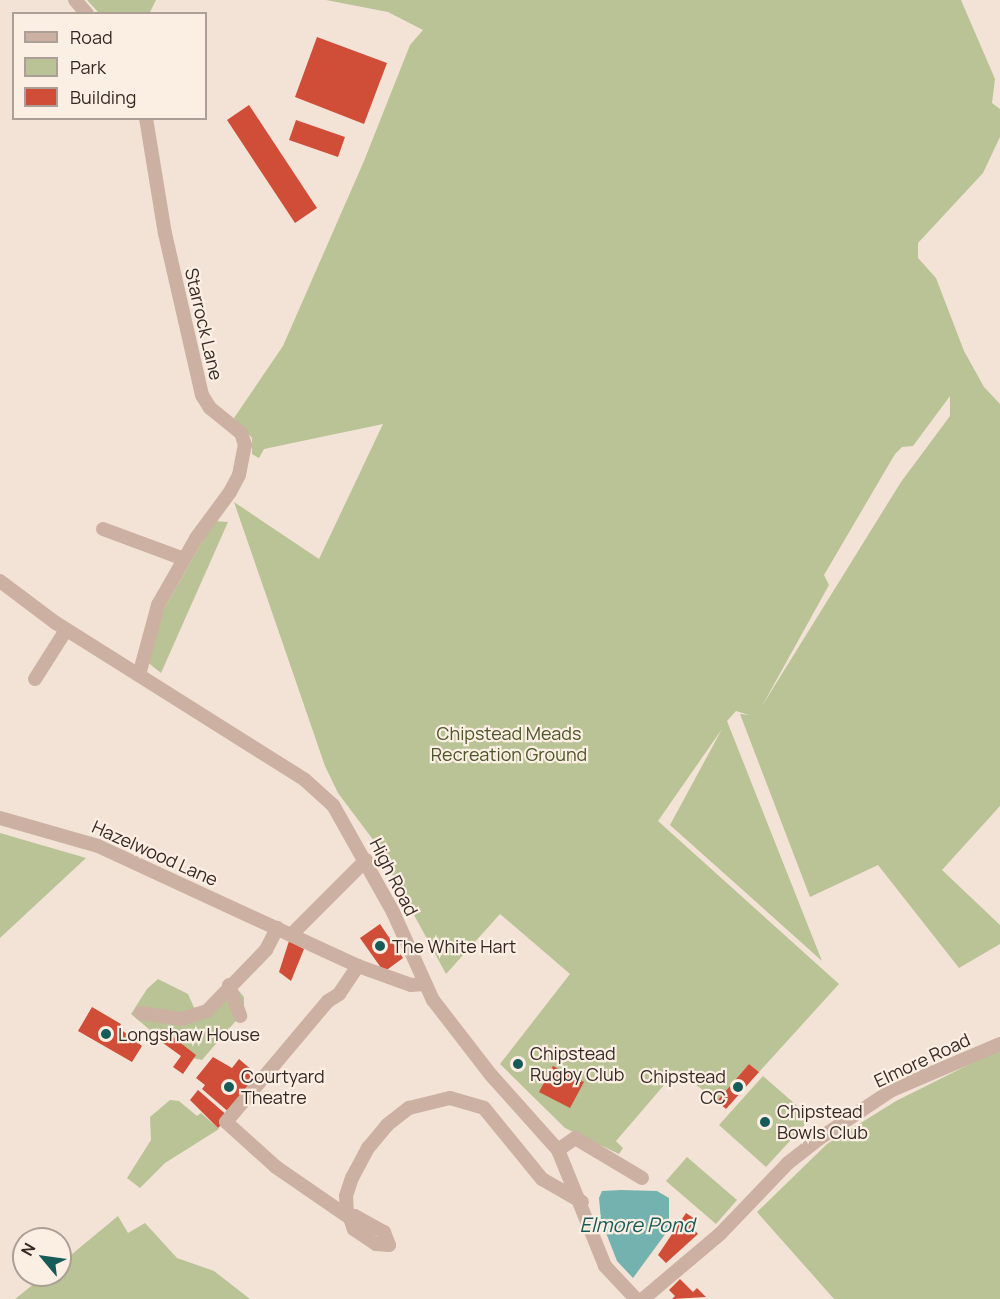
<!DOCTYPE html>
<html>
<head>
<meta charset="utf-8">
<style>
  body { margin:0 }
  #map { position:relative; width:1000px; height:1299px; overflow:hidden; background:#f3e3d7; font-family:Manrope,sans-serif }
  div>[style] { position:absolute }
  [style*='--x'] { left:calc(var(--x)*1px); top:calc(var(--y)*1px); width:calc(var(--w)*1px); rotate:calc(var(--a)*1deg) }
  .green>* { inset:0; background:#b9c396 }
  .water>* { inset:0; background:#74b2af }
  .building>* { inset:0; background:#d04d38 }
  .minor>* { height:14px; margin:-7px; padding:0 7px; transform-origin:7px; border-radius:7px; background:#ccb1a2 }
  .dots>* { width:16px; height:16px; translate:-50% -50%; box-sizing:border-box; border:3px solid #fbeee3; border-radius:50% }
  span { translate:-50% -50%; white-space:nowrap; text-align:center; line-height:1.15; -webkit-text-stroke:4.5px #fbeee3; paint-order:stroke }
  .street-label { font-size:18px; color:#362925 }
  .park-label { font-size:18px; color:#4a5627 }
  .poi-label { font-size:18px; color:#362925 }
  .left { translate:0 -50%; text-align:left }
  .right { translate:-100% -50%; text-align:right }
  .water-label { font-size:20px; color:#175b58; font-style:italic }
  .legend { position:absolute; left:12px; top:12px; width:195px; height:108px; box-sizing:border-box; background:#fbeee3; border:2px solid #ac9f97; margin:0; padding:8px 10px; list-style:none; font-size:18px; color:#362925 }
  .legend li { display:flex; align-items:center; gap:12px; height:30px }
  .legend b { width:30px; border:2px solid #ac9f97 }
  .north { position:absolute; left:12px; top:1227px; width:60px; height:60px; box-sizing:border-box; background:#fbeee3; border:2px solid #ac9f97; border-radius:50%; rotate:299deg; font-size:16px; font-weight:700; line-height:24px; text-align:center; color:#362925 }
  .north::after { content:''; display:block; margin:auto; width:21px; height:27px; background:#175b58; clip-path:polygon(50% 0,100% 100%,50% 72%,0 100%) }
</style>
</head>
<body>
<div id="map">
  <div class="green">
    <div style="clip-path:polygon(87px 0,156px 0,149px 14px,99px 13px)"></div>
    <div style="clip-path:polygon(evenodd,326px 0,961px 0,995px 79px,992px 103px,1000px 109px,1000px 137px,983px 173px,918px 243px,918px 258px,936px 278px,964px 351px,984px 387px,1000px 404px,1000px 806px,942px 870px,1000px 925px,1000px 944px,959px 968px,878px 865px,810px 897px,740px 714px,749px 715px,736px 711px,727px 721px,822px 961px,670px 825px,722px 729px,658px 821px,839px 984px,759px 1072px,749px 1064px,717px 1101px,677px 1070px,616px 1141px,623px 1148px,619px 1154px,565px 1128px,500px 1064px,570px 974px,500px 914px,446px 974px,374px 841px,338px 793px,325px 766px,234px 502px,319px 559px,383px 424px,264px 449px,259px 458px,252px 454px,252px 438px,234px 418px,283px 346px,364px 161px,410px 45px,423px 30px,388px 12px,326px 0,950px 396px,950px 416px,901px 482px,762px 706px,829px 585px,824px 575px,895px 454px,902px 447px,913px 446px,950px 396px)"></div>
    <div style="clip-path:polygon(214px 521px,228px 522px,161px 673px,146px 661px,153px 628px)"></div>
    <div style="clip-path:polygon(0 833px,86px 858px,0 938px)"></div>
    <div style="clip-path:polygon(158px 979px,188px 994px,196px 1012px,239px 991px,244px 997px,244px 1009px,240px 1016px,202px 1060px,191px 1058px,182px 1045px,162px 1032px,150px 1030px,131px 1014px,147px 989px)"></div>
    <div style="clip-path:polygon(1000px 1049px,1000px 1299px,834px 1299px,757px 1212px,827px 1144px,896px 1101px)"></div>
    <div style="clip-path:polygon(763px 1076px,811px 1118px,766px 1167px,719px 1125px)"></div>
    <div style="clip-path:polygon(170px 1100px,179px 1101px,197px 1116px,201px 1113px,219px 1129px,165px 1163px,140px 1188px,127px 1178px,151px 1140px,150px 1117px)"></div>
    <div style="clip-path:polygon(687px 1157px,737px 1200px,716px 1224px,666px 1181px)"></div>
    <div style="clip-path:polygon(118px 1216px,128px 1233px,145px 1223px,177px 1258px,214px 1271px,250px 1299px,15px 1299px,45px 1275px,60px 1275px,60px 1264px)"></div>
  </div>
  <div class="water">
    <div style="clip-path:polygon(621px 1190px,657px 1191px,669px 1198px,669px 1229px,633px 1278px,617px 1261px,601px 1220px,599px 1198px,602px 1191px)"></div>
  </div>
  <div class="building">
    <div style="clip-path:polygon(317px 37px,387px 63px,364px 124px,295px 97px)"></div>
    <div style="clip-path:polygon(249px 105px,317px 208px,295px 223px,227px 120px)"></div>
    <div style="clip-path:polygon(296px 120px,345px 137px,338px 157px,289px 140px)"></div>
    <div style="clip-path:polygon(380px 924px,403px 958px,384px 972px,360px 938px)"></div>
    <div style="clip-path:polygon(289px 941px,304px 949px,291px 981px,279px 972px)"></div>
    <div style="clip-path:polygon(92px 1007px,121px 1024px,119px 1028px,142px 1046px,132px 1062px,78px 1031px)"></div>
    <div style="clip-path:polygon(169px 1034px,196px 1055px,183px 1074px,173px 1067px,181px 1056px,163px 1043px)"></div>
    <div style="clip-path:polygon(213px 1057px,232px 1068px,239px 1059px,262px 1079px,231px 1114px,202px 1089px,205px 1085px,196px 1078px)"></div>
    <div style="clip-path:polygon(749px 1064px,759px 1072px,726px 1109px,717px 1101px)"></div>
    <div style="clip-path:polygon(553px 1066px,584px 1082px,570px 1108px,539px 1092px)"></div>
    <div style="clip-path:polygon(198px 1090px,229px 1117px,218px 1128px,190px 1100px)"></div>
    <div style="clip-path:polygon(686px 1213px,695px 1219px,691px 1226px,698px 1234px,666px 1263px,658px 1255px)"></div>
    <div style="clip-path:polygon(680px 1279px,693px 1292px,697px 1288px,706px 1297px,672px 1299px,675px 1296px,669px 1290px)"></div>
  </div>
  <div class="minor">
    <div style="--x:75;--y:0;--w:18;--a:49"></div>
    <div style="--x:103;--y:529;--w:86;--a:20.3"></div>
    <div style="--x:0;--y:581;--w:70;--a:36.9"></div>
    <div style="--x:56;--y:623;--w:294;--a:32.2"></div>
    <div style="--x:305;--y:780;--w:38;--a:42"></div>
    <div style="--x:333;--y:805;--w:123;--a:60.7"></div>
    <div style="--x:393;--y:912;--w:97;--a:65.6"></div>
    <div style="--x:433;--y:1000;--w:95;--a:52.3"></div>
    <div style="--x:491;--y:1075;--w:101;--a:48.2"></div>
    <div style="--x:558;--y:1150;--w:125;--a:67.9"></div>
    <div style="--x:605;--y:1266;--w:45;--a:46.8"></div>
    <div style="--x:139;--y:675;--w:73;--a:-74.8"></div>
    <div style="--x:158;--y:605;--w:78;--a:-60.2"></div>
    <div style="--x:197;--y:537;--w:56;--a:-53.7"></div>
    <div style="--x:230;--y:492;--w:19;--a:-62"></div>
    <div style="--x:239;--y:475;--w:31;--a:-79"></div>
    <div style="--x:245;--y:445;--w:13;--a:-108"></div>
    <div style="--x:241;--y:433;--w:40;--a:-141"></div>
    <div style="--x:210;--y:408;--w:15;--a:-122"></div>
    <div style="--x:202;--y:395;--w:165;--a:-102.9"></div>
    <div style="--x:165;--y:234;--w:118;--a:-99.3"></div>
    <div style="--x:35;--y:679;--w:58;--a:-57.7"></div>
    <div style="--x:0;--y:818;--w:102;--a:15.9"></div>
    <div style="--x:98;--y:846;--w:286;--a:24.8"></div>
    <div style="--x:358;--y:966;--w:56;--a:19.7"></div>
    <div style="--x:411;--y:985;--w:13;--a:-4"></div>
    <div style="--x:291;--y:935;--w:106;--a:-45"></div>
    <div style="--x:229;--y:985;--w:33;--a:70"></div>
    <div style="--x:141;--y:1013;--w:40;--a:8.5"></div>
    <div style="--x:181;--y:1019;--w:27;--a:-17"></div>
    <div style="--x:207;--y:1011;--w:85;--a:-46"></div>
    <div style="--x:266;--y:950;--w:25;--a:-63"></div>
    <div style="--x:558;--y:1150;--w:21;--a:-35"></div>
    <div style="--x:575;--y:1138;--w:78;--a:30.8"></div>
    <div style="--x:347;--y:1214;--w:18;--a:-93"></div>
    <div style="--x:346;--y:1196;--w:19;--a:-72"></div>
    <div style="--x:352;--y:1178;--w:34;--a:-62"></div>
    <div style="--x:368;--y:1148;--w:30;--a:-50"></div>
    <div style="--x:387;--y:1125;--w:28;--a:-38"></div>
    <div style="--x:409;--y:1108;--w:42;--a:-13.7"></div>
    <div style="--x:450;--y:1098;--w:35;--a:16"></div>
    <div style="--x:484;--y:1108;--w:92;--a:50.8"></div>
    <div style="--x:542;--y:1179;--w:46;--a:29.9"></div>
    <div style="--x:355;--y:1216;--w:33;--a:29"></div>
    <div style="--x:384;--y:1232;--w:14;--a:69"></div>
    <div style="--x:389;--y:1245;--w:13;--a:-176"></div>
    <div style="--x:376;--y:1244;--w:27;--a:-146"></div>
    <div style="--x:354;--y:1229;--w:12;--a:-110"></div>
    <div style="--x:350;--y:1218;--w:5;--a:-22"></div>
    <div style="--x:350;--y:1218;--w:90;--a:-145.4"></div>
    <div style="--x:276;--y:1167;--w:67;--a:-138"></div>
    <div style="--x:226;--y:1122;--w:158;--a:-49.9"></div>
    <div style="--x:328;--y:1001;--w:13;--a:-32"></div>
    <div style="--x:339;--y:994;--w:34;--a:-56"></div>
    <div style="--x:643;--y:1299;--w:101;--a:-40.2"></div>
    <div style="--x:720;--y:1234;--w:98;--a:-46.2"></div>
    <div style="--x:788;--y:1163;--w:41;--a:-38"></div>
    <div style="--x:820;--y:1138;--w:87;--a:-33.7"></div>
    <div style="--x:892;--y:1090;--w:117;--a:-23.1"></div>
  </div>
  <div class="dots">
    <div style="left:380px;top:946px;background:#175b58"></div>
    <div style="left:106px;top:1034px;background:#175b58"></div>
    <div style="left:518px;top:1064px;background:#175b58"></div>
    <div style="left:229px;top:1087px;background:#175b58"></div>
    <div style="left:738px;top:1087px;background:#175b58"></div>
    <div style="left:765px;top:1122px;background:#175b58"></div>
  </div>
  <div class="street-label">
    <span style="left:204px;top:324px;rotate:77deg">Starrock Lane</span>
    <span style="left:155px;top:853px;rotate:24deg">Hazelwood Lane</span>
    <span style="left:394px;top:877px;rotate:63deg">High Road</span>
    <span style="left:922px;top:1060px;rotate:-25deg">Elmore Road</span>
  </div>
  <div class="park-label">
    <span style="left:509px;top:744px">Chipstead Meads<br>Recreation Ground</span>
  </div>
  <div class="poi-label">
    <span class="left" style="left:392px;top:946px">The White Hart</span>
    <span class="left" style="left:118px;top:1034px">Longshaw House</span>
    <span class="left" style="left:530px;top:1064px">Chipstead<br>Rugby Club</span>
    <span class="left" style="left:241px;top:1087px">Courtyard<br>Theatre</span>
    <span class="right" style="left:726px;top:1087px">Chipstead<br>CC</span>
    <span class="left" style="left:777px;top:1122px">Chipstead<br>Bowls Club</span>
  </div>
  <div class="water-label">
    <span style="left:637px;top:1224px">Elmore Pond</span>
  </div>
  <ul class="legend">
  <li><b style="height:8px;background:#ccb1a2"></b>Road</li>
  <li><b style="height:16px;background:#b9c396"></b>Park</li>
  <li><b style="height:16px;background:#d04d38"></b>Building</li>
  </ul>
  <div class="north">N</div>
</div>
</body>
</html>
